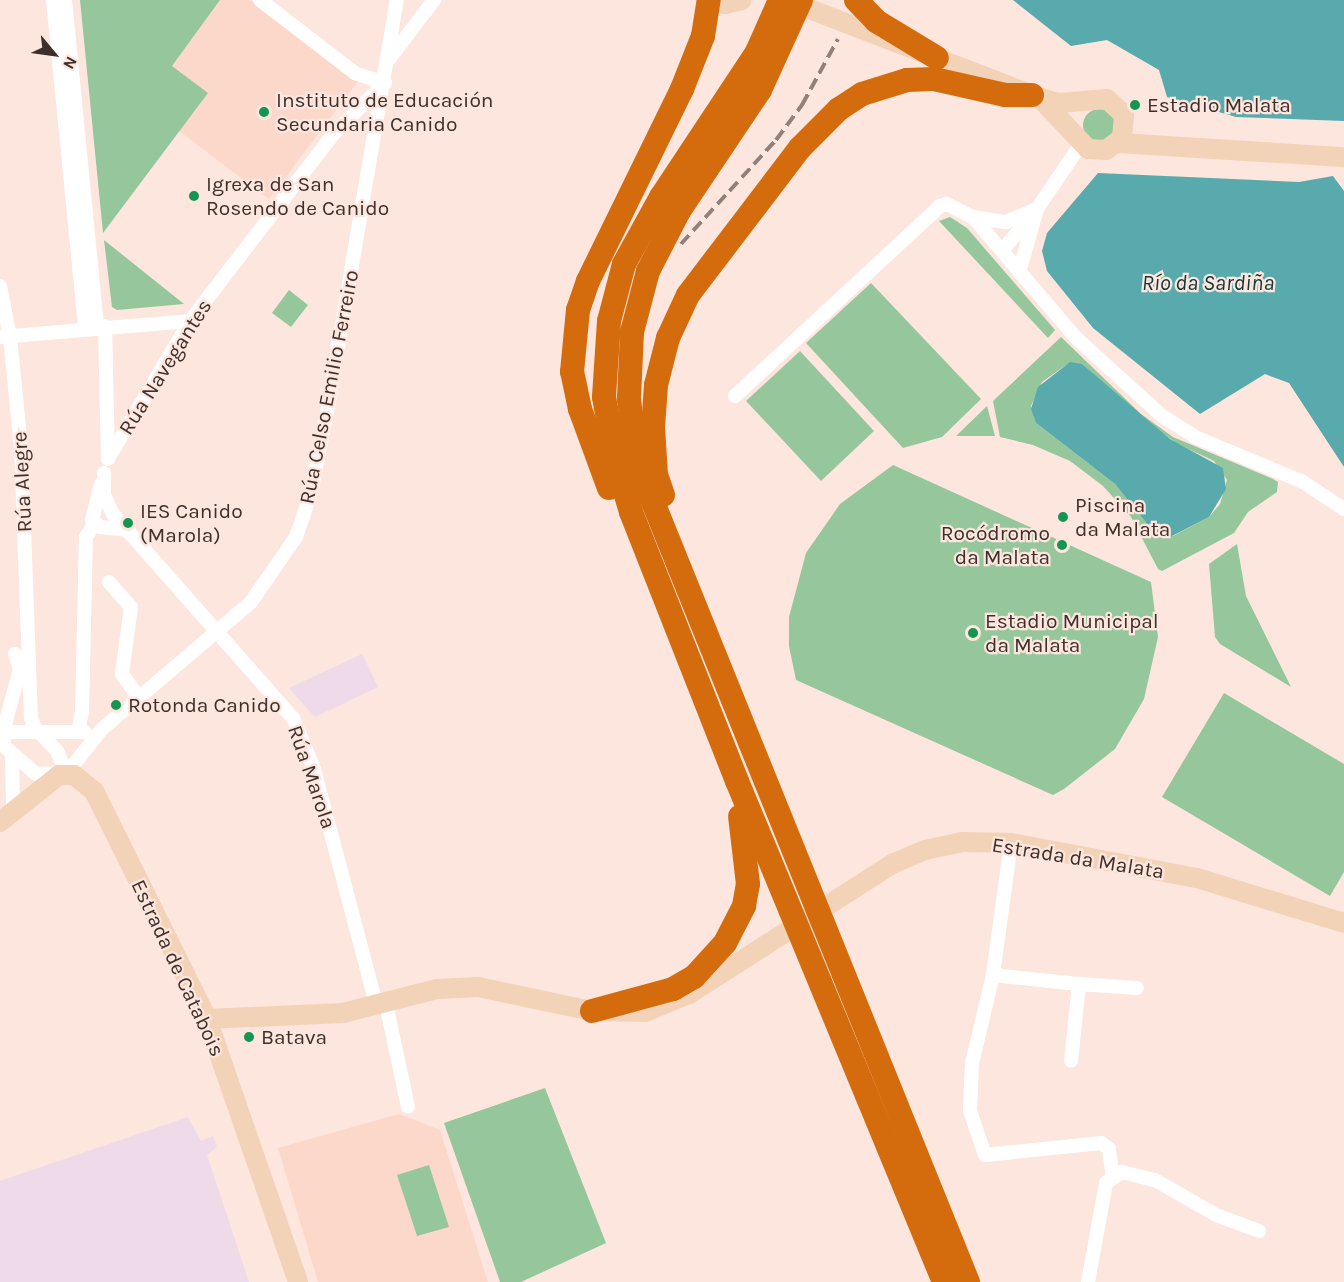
<!DOCTYPE html>
<html>
<head>
<meta charset="utf-8">
<style>
  body { margin:0 }
  #map { position:relative; width:1344px; height:1282px; overflow:hidden; background:#fde6de; font-family:Karla,sans-serif }
  div>[style] { position:absolute }
  [style*='--x'] { left:calc(var(--x)*1px); top:calc(var(--y)*1px); width:calc(var(--w)*1px); rotate:calc(var(--a)*1deg) }
  .built>* { inset:0; background:#fcd8cb }
  .industrial>* { inset:0; background:#efdaea }
  .green>* { inset:0; background:#96c69b }
  .round { border-radius:50% }
  .water>* { inset:0; background:#58aaac }
  .street>* { height:14px; margin:-7px; padding:0 7px; transform-origin:7px; border-radius:7px; background:#fff }
  .secondary>* { height:20px; margin:-10px; padding:0 10px; transform-origin:10px; border-radius:10px; background:#f2d3b7 }
  .highway>* { height:24px; margin:-12px; padding:0 12px; transform-origin:12px; border-radius:12px; background:#d46c0e }
  .rail>* { height:4px; margin-top:-2px; transform-origin:0; background:repeating-linear-gradient(90deg,#92807a 0 12px,transparent 0 18px) }
  .dots>* { width:16px; height:16px; translate:-50% -50%; box-sizing:border-box; border:3px solid #fde6de; border-radius:50% }
  span { translate:-50% -50%; white-space:nowrap; text-align:center; line-height:1.15; -webkit-text-stroke:4.5px #fde6de; paint-order:stroke }
  .poi-label { font-size:21px; color:#3e2f2a }
  .left { translate:0 -50%; text-align:left }
  .right { translate:-100% -50%; text-align:right }
  .street-label { font-size:21px; color:#3e2f2a }
  .water-label { font-size:22px; color:#103839; font-style:italic }
  .north { position:absolute; left:24px; top:24px; width:60px; height:60px; -webkit-text-stroke:4px #fde6de; paint-order:stroke; rotate:119deg; font-size:16px; font-weight:700; line-height:24px; text-align:center; color:#3e2f2a }
  .north::after { content:''; display:block; margin:auto; width:21px; height:27px; background:#3e2f2a; clip-path:polygon(50% 0,100% 100%,50% 72%,0 100%) }
</style>
</head>
<body>
<div id="map">
  <div class="built">
    <div style="clip-path:polygon(220px 0,250px 0,359px 80px,269px 199px,179px 131px,207px 93px,172px 66px)"></div>
    <div style="clip-path:polygon(399px 1114px,440px 1130px,488px 1282px,318px 1282px,278px 1148px)"></div>
  </div>
  <div class="industrial">
    <div style="clip-path:polygon(362px 654px,378px 687px,315px 717px,289px 688px)"></div>
    <div style="clip-path:polygon(188px 1117px,201px 1141px,213px 1136px,217px 1147px,207px 1155px,249px 1282px,0 1282px,0 1181px)"></div>
  </div>
  <div class="green">
    <div style="clip-path:polygon(80px 0,220px 0,172px 66px,208px 93px,103px 233px)"></div>
    <div class="round" style="left:1083px;top:109px;width:32px;height:32px"></div>
    <div style="clip-path:polygon(950px 217px,967px 228px,1055px 330px,1048px 338px,939px 221px)"></div>
    <div style="clip-path:polygon(104px 240px,184px 304px,117px 310px,112px 307px)"></div>
    <div style="clip-path:polygon(871px 283px,981px 399px,942px 437px,903px 448px,806px 343px)"></div>
    <div style="clip-path:polygon(289px 290px,308px 305px,291px 327px,272px 313px)"></div>
    <div style="clip-path:polygon(evenodd,1061px 337px,1141px 414px,1173px 437px,1273px 479px,1278px 482px,1277px 492px,1248px 512px,1234px 533px,1162px 571px,1158px 569px,1131px 517px,1103px 486px,1070px 461px,1033px 445px,1000px 437px,993px 401px,1061px 337px,1082px 364px,1143px 420px,1178px 444px,1214px 461px,1227px 480px,1220px 504px,1209px 517px,1173px 536px,1156px 535px,1115px 484px,1036px 423px,1031px 406px,1042px 382px,1066px 365px,1082px 364px)"></div>
    <div style="clip-path:polygon(800px 351px,874px 431px,821px 481px,746px 401px)"></div>
    <div style="clip-path:polygon(987px 406px,995px 436px,956px 436px)"></div>
    <div style="clip-path:polygon(893px 465px,1151px 582px,1158px 637px,1144px 699px,1115px 749px,1064px 789px,1053px 795px,796px 680px,789px 646px,789px 617px,806px 553px,840px 504px)"></div>
    <div style="clip-path:polygon(1237px 544px,1246px 596px,1291px 687px,1220px 644px,1215px 637px,1209px 564px)"></div>
    <div style="clip-path:polygon(1224px 693px,1344px 764px,1344px 872px,1330px 896px,1162px 797px)"></div>
    <div style="clip-path:polygon(545px 1088px,606px 1243px,521px 1282px,500px 1282px,444px 1123px)"></div>
    <div style="clip-path:polygon(429px 1165px,449px 1227px,417px 1236px,397px 1175px)"></div>
  </div>
  <div class="water">
    <div style="clip-path:polygon(1013px 0,1344px 0,1344px 121px,1236px 117px,1167px 97px,1159px 70px,1107px 40px,1071px 46px)"></div>
    <div style="clip-path:polygon(1098px 173px,1299px 182px,1333px 176px,1344px 191px,1344px 467px,1289px 383px,1265px 374px,1200px 414px,1093px 328px,1047px 271px,1042px 251px,1047px 233px)"></div>
    <div style="clip-path:polygon(1070px 362px,1082px 364px,1170px 439px,1223px 468px,1226px 489px,1209px 517px,1170px 537px,1156px 535px,1115px 484px,1036px 423px,1031px 409px,1038px 387px)"></div>
  </div>
  <div class="street">
    <div style="--x:53;--y:0;--w:329;--a:84.4"></div>
    <div style="--x:65;--y:0;--w:329;--a:84.4"></div>
    <div style="--x:390;--y:58;--w:73;--a:-52.8"></div>
    <div style="--x:973;--y:217;--w:33;--a:9"></div>
    <div style="--x:1006;--y:222;--w:34;--a:-23"></div>
    <div style="--x:1037;--y:209;--w:66;--a:105.9"></div>
    <div style="--x:1002;--y:251;--w:55;--a:-50.2"></div>
    <div style="--x:1037;--y:209;--w:78;--a:-55.9"></div>
    <div style="--x:0;--y:286;--w:52;--a:78.9"></div>
    <div style="--x:10;--y:337;--w:111;--a:84.3"></div>
    <div style="--x:21;--y:447;--w:271;--a:87.9"></div>
    <div style="--x:31;--y:718;--w:11;--a:68"></div>
    <div style="--x:35;--y:728;--w:32;--a:46"></div>
    <div style="--x:57;--y:751;--w:24;--a:66"></div>
    <div style="--x:105;--y:326;--w:133;--a:88.7"></div>
    <div style="--x:0;--y:337;--w:191;--a:-4.8"></div>
    <div style="--x:735;--y:396;--w:280;--a:-42.8"></div>
    <div style="--x:940;--y:206;--w:7;--a:-16"></div>
    <div style="--x:947;--y:204;--w:29;--a:27"></div>
    <div style="--x:973;--y:217;--w:157;--a:49.6"></div>
    <div style="--x:1075;--y:337;--w:118;--a:42.2"></div>
    <div style="--x:1162;--y:416;--w:39;--a:32"></div>
    <div style="--x:1195;--y:437;--w:117;--a:22.6"></div>
    <div style="--x:1303;--y:482;--w:49;--a:33.4"></div>
    <div style="--x:108;--y:459;--w:161;--a:-59.3"></div>
    <div style="--x:190;--y:321;--w:238;--a:-52.5"></div>
    <div style="--x:335;--y:132;--w:70;--a:-44.4"></div>
    <div style="--x:385;--y:83;--w:32;--a:-162"></div>
    <div style="--x:355;--y:73;--w:120;--a:-142.5"></div>
    <div style="--x:104;--y:473;--w:22;--a:90"></div>
    <div style="--x:104;--y:495;--w:21;--a:65"></div>
    <div style="--x:113;--y:514;--w:272;--a:48.6"></div>
    <div style="--x:293;--y:718;--w:55;--a:67.6"></div>
    <div style="--x:314;--y:769;--w:246;--a:75.2"></div>
    <div style="--x:101;--y:484;--w:37;--a:104"></div>
    <div style="--x:92;--y:520;--w:11;--a:41"></div>
    <div style="--x:100;--y:527;--w:29;--a:6"></div>
    <div style="--x:109;--y:582;--w:33;--a:49"></div>
    <div style="--x:131;--y:607;--w:68;--a:97.7"></div>
    <div style="--x:122;--y:674;--w:29;--a:55"></div>
    <div style="--x:15;--y:654;--w:16;--a:72"></div>
    <div style="--x:20;--y:669;--w:65;--a:105.1"></div>
    <div style="--x:3;--y:732;--w:14;--a:86"></div>
    <div style="--x:4;--y:746;--w:43;--a:41.2"></div>
    <div style="--x:36;--y:774;--w:24;--a:-2"></div>
    <div style="--x:0;--y:732;--w:85;--a:0"></div>
    <div style="--x:78;--y:732;--w:20;--a:-79"></div>
    <div style="--x:82;--y:712;--w:175;--a:-88.7"></div>
    <div style="--x:86;--y:537;--w:15;--a:-58"></div>
    <div style="--x:12;--y:756;--w:54;--a:88.9"></div>
    <div style="--x:67;--y:773;--w:56;--a:-51.5"></div>
    <div style="--x:102;--y:729;--w:196;--a:-40.4"></div>
    <div style="--x:251;--y:602;--w:79;--a:-55.3"></div>
    <div style="--x:296;--y:537;--w:46;--a:-71.2"></div>
    <div style="--x:311;--y:493;--w:94;--a:-78.9"></div>
    <div style="--x:329;--y:401;--w:407;--a:-80.4"></div>
    <div style="--x:1011;--y:843;--w:133;--a:97.8"></div>
    <div style="--x:993;--y:975;--w:90;--a:103.4"></div>
    <div style="--x:972;--y:1063;--w:48;--a:92.4"></div>
    <div style="--x:970;--y:1111;--w:46;--a:71.2"></div>
    <div style="--x:985;--y:1155;--w:117;--a:-5.9"></div>
    <div style="--x:1101;--y:1143;--w:10;--a:37"></div>
    <div style="--x:1109;--y:1149;--w:27;--a:82"></div>
    <div style="--x:993;--y:975;--w:86;--a:6"></div>
    <div style="--x:1079;--y:984;--w:77;--a:95.9"></div>
    <div style="--x:1079;--y:984;--w:58;--a:3.9"></div>
    <div style="--x:386;--y:1004;--w:105;--a:77.9"></div>
    <div style="--x:1088;--y:1282;--w:101;--a:-79.7"></div>
    <div style="--x:1106;--y:1183;--w:19;--a:-35"></div>
    <div style="--x:1122;--y:1172;--w:34;--a:14"></div>
    <div style="--x:1155;--y:1180;--w:70;--a:29.8"></div>
    <div style="--x:1216;--y:1215;--w:46;--a:20.4"></div>
  </div>
  <div class="secondary">
    <div style="--x:714;--y:0;--w:12;--a:20"></div>
    <div style="--x:725;--y:4;--w:17;--a:-13"></div>
    <div style="--x:786;--y:0;--w:272;--a:21.1"></div>
    <div style="--x:1040;--y:98;--w:20;--a:15"></div>
    <div style="--x:1059;--y:103;--w:48;--a:-4.8"></div>
    <div style="--x:1107;--y:99;--w:23;--a:43"></div>
    <div style="--x:1124;--y:115;--w:23;--a:95"></div>
    <div style="--x:1122;--y:138;--w:20;--a:143"></div>
    <div style="--x:1106;--y:150;--w:18;--a:-177"></div>
    <div style="--x:1088;--y:149;--w:70;--a:-133.3"></div>
    <div style="--x:1119;--y:143;--w:225;--a:3.6"></div>
    <div style="--x:0;--y:822;--w:75;--a:-38.5"></div>
    <div style="--x:59;--y:775;--w:15;--a:0"></div>
    <div style="--x:74;--y:775;--w:26;--a:39"></div>
    <div style="--x:94;--y:791;--w:254;--a:63.6"></div>
    <div style="--x:207;--y:1019;--w:278;--a:70.9"></div>
    <div style="--x:207;--y:1019;--w:136;--a:-2.5"></div>
    <div style="--x:343;--y:1013;--w:97;--a:-14.3"></div>
    <div style="--x:437;--y:989;--w:41;--a:-2.8"></div>
    <div style="--x:478;--y:987;--w:116;--a:11.9"></div>
    <div style="--x:592;--y:1011;--w:53;--a:1.1"></div>
    <div style="--x:645;--y:1012;--w:48;--a:-22.2"></div>
    <div style="--x:689;--y:994;--w:241;--a:-32.6"></div>
    <div style="--x:892;--y:864;--w:36;--a:-23"></div>
    <div style="--x:925;--y:850;--w:39;--a:-12"></div>
    <div style="--x:963;--y:842;--w:48;--a:1.2"></div>
    <div style="--x:1011;--y:843;--w:189;--a:10.7"></div>
    <div style="--x:1197;--y:878;--w:154;--a:17"></div>
  </div>
  <div class="highway">
    <div style="--x:780;--y:0;--w:57;--a:113.9"></div>
    <div style="--x:757;--y:52;--w:174;--a:123.5"></div>
    <div style="--x:661;--y:197;--w:77;--a:118.9"></div>
    <div style="--x:624;--y:264;--w:59;--a:104.7"></div>
    <div style="--x:609;--y:321;--w:76;--a:93.8"></div>
    <div style="--x:604;--y:397;--w:62;--a:79.8"></div>
    <div style="--x:615;--y:458;--w:56;--a:73.5"></div>
    <div style="--x:631;--y:512;--w:289;--a:68.5"></div>
    <div style="--x:737;--y:781;--w:542;--a:67.55"></div>
    <div style="--x:801;--y:0;--w:99;--a:114.5"></div>
    <div style="--x:760;--y:90;--w:146;--a:123.8"></div>
    <div style="--x:679;--y:211;--w:68;--a:117.3"></div>
    <div style="--x:648;--y:271;--w:63;--a:104.7"></div>
    <div style="--x:632;--y:332;--w:67;--a:92.6"></div>
    <div style="--x:629;--y:399;--w:61;--a:83.5"></div>
    <div style="--x:636;--y:460;--w:887;--a:68.01"></div>
    <div style="--x:856;--y:0;--w:29;--a:46"></div>
    <div style="--x:876;--y:21;--w:71;--a:31.2"></div>
    <div style="--x:609;--y:488;--w:84;--a:-110.2"></div>
    <div style="--x:580;--y:409;--w:38;--a:-102"></div>
    <div style="--x:572;--y:372;--w:62;--a:-84.5"></div>
    <div style="--x:578;--y:310;--w:31;--a:-71"></div>
    <div style="--x:588;--y:281;--w:214;--a:-63.9"></div>
    <div style="--x:682;--y:89;--w:57;--a:-68.4"></div>
    <div style="--x:703;--y:36;--w:36;--a:-81"></div>
    <div style="--x:663;--y:495;--w:21;--a:-109"></div>
    <div style="--x:656;--y:475;--w:48;--a:-93.6"></div>
    <div style="--x:653;--y:427;--w:42;--a:-85.9"></div>
    <div style="--x:656;--y:385;--w:49;--a:-75.7"></div>
    <div style="--x:668;--y:338;--w:47;--a:-65.1"></div>
    <div style="--x:688;--y:295;--w:185;--a:-52.7"></div>
    <div style="--x:800;--y:148;--w:55;--a:-45"></div>
    <div style="--x:839;--y:109;--w:27;--a:-33"></div>
    <div style="--x:862;--y:94;--w:47;--a:-17.3"></div>
    <div style="--x:907;--y:80;--w:27;--a:-2"></div>
    <div style="--x:934;--y:79;--w:73;--a:12.7"></div>
    <div style="--x:1005;--y:95;--w:27;--a:0"></div>
    <div style="--x:592;--y:1011;--w:84;--a:-15.2"></div>
    <div style="--x:673;--y:989;--w:24;--a:-30"></div>
    <div style="--x:694;--y:977;--w:46;--a:-47.6"></div>
    <div style="--x:725;--y:943;--w:42;--a:-62.8"></div>
    <div style="--x:744;--y:906;--w:22;--a:-80"></div>
    <div style="--x:748;--y:884;--w:68;--a:-96.7"></div>
  </div>
  <div class="rail">
    <div style="--x:681;--y:244;--w:141;--a:-47.6"></div>
    <div style="--x:776;--y:140;--w:44;--a:-53.4"></div>
    <div style="--x:802;--y:105;--w:75;--a:-61.4"></div>
  </div>
  <div class="dots">
    <div style="left:1135px;top:105px;background:#169451"></div>
    <div style="left:264px;top:112px;background:#169451"></div>
    <div style="left:194px;top:196px;background:#169451"></div>
    <div style="left:1063px;top:517px;background:#169451"></div>
    <div style="left:128px;top:523px;background:#169451"></div>
    <div style="left:1062px;top:545px;background:#169451"></div>
    <div style="left:973px;top:633px;background:#169451"></div>
    <div style="left:116px;top:705px;background:#169451"></div>
    <div style="left:249px;top:1037px;background:#169451"></div>
  </div>
  <div class="poi-label">
    <span class="left" style="left:276px;top:112px">Instituto de Educación<br>Secundaria Canido</span>
    <span class="left" style="left:1147px;top:105px">Estadio Malata</span>
    <span class="left" style="left:206px;top:196px">Igrexa de San<br>Rosendo de Canido</span>
    <span class="left" style="left:1075px;top:517px">Piscina<br>da Malata</span>
    <span class="left" style="left:140px;top:523px">IES Canido<br>(Marola)</span>
    <span class="right" style="left:1050px;top:545px">Rocódromo<br>da Malata</span>
    <span class="left" style="left:985px;top:633px">Estadio Municipal<br>da Malata</span>
    <span class="left" style="left:128px;top:705px">Rotonda Canido</span>
    <span class="left" style="left:261px;top:1037px">Batava</span>
  </div>
  <div class="street-label">
    <span style="left:165px;top:367px;rotate:-58deg">Rúa Navegantes</span>
    <span style="left:329px;top:387px;rotate:-79deg">Rúa Celso Emilio Ferreiro</span>
    <span style="left:22px;top:482px;rotate:-93deg">Rúa Alegre</span>
    <span style="left:312px;top:777px;rotate:71deg">Rúa Marola</span>
    <span style="left:1078px;top:858px;rotate:9deg">Estrada da Malata</span>
    <span style="left:178px;top:968px;rotate:65deg">Estrada de Catabois</span>
  </div>
  <div class="water-label">
    <span style="left:1208px;top:284px">Río da Sardiña</span>
  </div>
  <div class="north">N</div>
</div>
</body>
</html>
